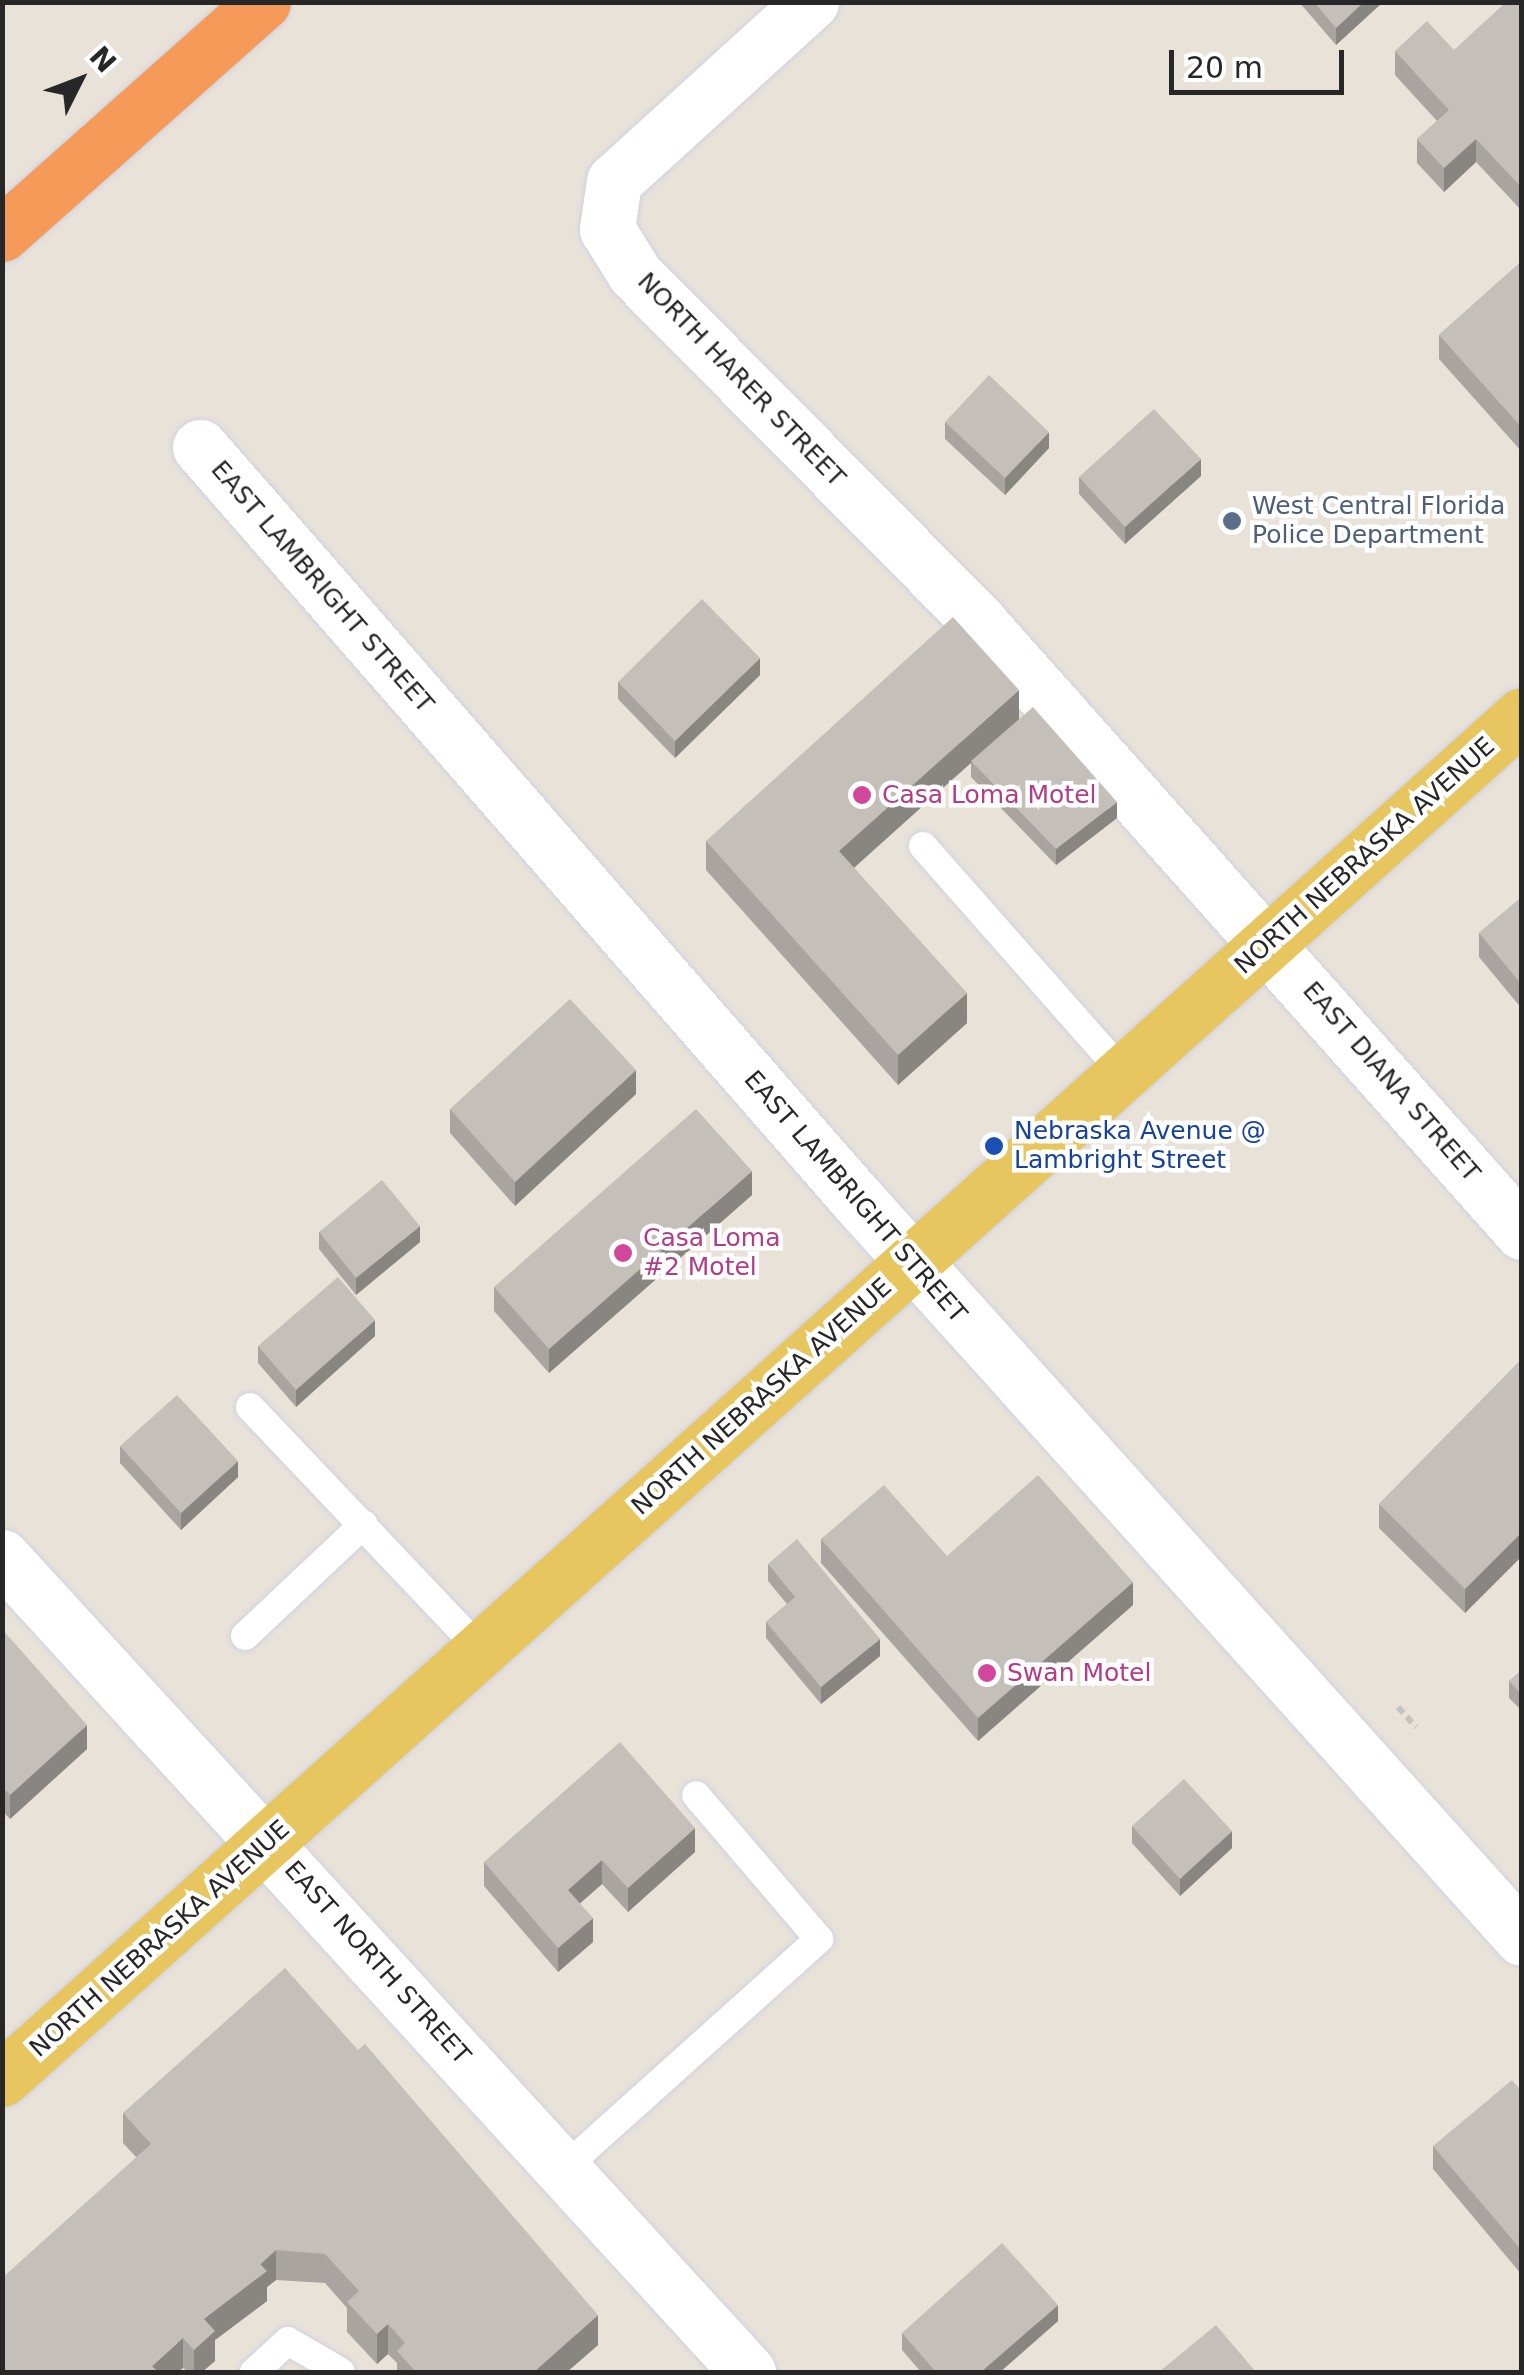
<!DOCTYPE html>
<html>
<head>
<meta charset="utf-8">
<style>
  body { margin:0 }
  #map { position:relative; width:1524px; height:2375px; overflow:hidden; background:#e9e2d9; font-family:"DejaVu Sans",sans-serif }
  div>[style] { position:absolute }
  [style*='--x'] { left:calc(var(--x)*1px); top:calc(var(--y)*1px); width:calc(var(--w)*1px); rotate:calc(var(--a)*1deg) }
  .path>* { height:6px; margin-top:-3px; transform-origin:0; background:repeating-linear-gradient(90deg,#c3c3c3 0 8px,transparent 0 13px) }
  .roads { filter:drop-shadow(0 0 2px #cfd2e0) drop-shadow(0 0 2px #cfd2e0) }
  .service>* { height:28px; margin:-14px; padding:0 14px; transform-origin:14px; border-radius:14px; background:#fff }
  .minor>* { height:55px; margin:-27.5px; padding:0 27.5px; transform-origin:27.5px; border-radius:27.5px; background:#fff }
  .primary>* { height:55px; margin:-27.5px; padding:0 27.5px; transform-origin:27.5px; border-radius:27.5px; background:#e8c65f }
  .motorway>* { height:55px; margin:-27.5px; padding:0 27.5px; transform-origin:27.5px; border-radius:27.5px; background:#f59a59 }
  .wall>* { inset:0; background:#a9a49f }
  .shaded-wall>* { inset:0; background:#898682 }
  .building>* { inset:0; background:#c4bfb9 }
  .dots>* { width:28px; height:28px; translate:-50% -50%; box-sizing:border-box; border:5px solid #fff; border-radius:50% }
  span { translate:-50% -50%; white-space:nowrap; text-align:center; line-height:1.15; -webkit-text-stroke:9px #fff; paint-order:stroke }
  .street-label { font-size:25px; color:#272727 }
  .service-label { font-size:25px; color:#4e5e75 }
  .left { translate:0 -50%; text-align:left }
  .hotel-label { font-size:25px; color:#b23c85 }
  .transit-label { font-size:25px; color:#164399 }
  .frame { position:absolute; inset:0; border:5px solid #272727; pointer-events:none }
  .north { position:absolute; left:30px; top:30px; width:100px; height:100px; -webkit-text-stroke:8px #fff; paint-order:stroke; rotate:48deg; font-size:28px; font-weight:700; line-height:40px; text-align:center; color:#272727 }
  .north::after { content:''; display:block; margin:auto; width:35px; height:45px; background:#272727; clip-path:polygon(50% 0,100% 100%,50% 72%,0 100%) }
  .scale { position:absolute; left:1169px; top:50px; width:175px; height:45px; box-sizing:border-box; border:5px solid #272727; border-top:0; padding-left:12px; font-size:30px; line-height:35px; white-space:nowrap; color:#272727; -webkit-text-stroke:8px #fff; paint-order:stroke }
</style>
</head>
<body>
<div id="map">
  <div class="path">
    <div style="--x:1398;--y:1707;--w:27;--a:48"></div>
  </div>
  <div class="roads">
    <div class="service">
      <div style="--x:923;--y:846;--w:303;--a:48.6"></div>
      <div style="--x:250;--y:1407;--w:335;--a:46.5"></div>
      <div style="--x:245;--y:1636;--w:163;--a:-43.3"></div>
      <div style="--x:563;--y:2169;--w:344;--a:-41.9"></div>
      <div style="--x:819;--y:1939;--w:189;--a:-130.5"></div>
      <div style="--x:254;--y:2372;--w:46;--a:-42.4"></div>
      <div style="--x:288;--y:2341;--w:61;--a:30.3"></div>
    </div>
    <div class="minor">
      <div style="--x:811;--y:2;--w:266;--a:137.7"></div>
      <div style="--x:614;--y:181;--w:49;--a:98.3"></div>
      <div style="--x:607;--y:229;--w:53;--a:58.1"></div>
      <div style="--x:635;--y:274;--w:488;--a:45.3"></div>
      <div style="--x:978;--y:621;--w:818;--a:48.32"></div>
      <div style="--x:200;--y:447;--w:996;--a:48.87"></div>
      <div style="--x:855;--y:1197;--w:997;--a:48.01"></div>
      <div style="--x:2;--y:1557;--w:1105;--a:47.53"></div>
    </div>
    <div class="primary">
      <div style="--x:2;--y:2079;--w:2042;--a:-41.9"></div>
    </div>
    <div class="motorway">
      <div style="--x:2;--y:234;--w:349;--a:-41.6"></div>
    </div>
  </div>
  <div class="wall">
    <div style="clip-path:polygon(1299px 2px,1383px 2px,1336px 45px)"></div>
    <div style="clip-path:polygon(1522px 2px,1522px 211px,1476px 162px,1444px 192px,1417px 163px,1417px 139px,1437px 121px,1395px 75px,1395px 51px,1454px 50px)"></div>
    <div style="clip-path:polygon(1522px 261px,1522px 452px,1439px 359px,1439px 335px)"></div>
    <div style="clip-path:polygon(945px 422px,1049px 448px,1005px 495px,945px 439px)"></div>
    <div style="clip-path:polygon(1201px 476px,1125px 544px,1079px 494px,1079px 477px)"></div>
    <div style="clip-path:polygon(760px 675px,675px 758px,618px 699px,618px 682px)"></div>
    <div style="clip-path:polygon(1019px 719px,1117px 818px,1056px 865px,971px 777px,971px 762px,854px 868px,967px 1023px,898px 1085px,706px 870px,706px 841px)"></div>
    <div style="clip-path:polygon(1522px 897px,1522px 1009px,1479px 957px,1479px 933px)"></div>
    <div style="clip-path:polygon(636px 1094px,515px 1206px,450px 1133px,450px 1109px)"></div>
    <div style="clip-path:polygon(752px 1195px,549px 1373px,494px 1311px,494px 1287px)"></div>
    <div style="clip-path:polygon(319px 1232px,420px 1242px,356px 1295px,319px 1249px)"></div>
    <div style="clip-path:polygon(375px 1336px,296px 1407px,258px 1363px,258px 1346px)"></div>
    <div style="clip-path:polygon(1522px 1359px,1522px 1556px,1465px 1613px,1379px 1528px,1379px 1504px)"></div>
    <div style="clip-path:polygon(120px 1446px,238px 1477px,181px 1530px,120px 1463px)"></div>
    <div style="clip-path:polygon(821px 1539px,947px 1556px,1133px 1605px,978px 1741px,821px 1563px)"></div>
    <div style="clip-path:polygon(768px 1564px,880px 1656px,821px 1704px,766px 1638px,766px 1622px,787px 1604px,768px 1581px)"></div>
    <div style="clip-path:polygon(2px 1629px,87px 1749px,10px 1819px,2px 1811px)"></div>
    <div style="clip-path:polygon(1522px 1670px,1522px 1711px,1509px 1698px,1509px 1681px)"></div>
    <div style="clip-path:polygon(1132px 1826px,1232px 1848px,1180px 1896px,1132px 1843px)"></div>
    <div style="clip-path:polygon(695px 1852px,628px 1912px,602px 1884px,580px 1903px,593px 1942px,558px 1972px,484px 1886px,484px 1862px)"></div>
    <div style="clip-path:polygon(1522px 2092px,1522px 2275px,1433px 2169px,1433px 2146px)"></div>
    <div style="clip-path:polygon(123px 2113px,598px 2345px,567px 2372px,397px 2372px,397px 2363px,388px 2354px,377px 2364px,347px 2332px,347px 2308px,325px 2283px,276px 2280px,267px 2287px,267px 2301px,215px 2340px,215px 2361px,202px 2372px,188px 2372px,183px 2368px,136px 2157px,123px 2143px)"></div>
    <div style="clip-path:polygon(1058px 2321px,1000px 2372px,921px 2372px,902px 2350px,902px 2333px)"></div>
  </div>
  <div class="shaded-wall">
    <div style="clip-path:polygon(1364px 2px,1383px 2px,1336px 45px,1336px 28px)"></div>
    <div style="clip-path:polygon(1476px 139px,1476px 162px,1444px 192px,1444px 168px)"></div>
    <div style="clip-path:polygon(1049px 432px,1049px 448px,1005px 495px,1005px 478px)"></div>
    <div style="clip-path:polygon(1201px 459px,1201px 476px,1125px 544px,1125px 527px)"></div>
    <div style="clip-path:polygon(760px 658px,760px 675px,675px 758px,675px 741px)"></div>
    <div style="clip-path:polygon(1019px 690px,1019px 720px,839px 881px,839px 851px)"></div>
    <div style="clip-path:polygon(1117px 802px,1117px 818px,1056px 865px,1056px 849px)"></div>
    <div style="clip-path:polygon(967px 993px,967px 1023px,898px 1085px,898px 1055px)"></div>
    <div style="clip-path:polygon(636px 1070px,636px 1094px,515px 1206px,515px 1182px)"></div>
    <div style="clip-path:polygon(752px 1171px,752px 1195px,549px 1373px,549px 1349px)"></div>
    <div style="clip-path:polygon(420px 1226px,420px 1242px,356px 1295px,356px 1278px)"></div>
    <div style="clip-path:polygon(375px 1320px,375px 1336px,296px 1407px,296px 1390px)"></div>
    <div style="clip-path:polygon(238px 1461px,238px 1477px,181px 1530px,181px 1513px)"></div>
    <div style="clip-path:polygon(1522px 1532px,1522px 1556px,1465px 1613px,1465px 1589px)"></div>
    <div style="clip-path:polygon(1133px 1582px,1133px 1605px,978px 1741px,978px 1718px)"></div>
    <div style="clip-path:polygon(880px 1639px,880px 1656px,821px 1704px,821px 1687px)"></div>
    <div style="clip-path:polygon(87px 1725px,87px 1749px,10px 1819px,10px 1795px)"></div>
    <div style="clip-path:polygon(695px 1828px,695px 1852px,628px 1912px,628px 1888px)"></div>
    <div style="clip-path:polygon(1232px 1831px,1232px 1848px,1180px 1896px,1180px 1879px)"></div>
    <div style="clip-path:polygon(602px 1860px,602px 1884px,568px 1914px,568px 1890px)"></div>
    <div style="clip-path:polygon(593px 1918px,593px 1942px,558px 1972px,558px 1948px)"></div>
    <div style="clip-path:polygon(276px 2250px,276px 2280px,267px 2287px,267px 2301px,215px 2340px,215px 2361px,202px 2372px,194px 2372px,194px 2350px,204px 2319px)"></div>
    <div style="clip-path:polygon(1058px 2305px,1058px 2321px,1000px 2372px,981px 2372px)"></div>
    <div style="clip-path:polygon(598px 2315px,598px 2345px,567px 2372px,534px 2372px)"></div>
    <div style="clip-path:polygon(388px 2324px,388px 2354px,377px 2364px,377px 2334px)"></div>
    <div style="clip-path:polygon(183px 2338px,183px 2368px,178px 2372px,152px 2372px,152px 2366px)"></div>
  </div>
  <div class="building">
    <div style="clip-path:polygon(1314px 2px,1364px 2px,1336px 28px)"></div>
    <div style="clip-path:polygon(1506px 2px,1522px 2px,1522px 188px,1476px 139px,1444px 168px,1417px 139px,1449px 110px,1395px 51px,1427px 21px,1454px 50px)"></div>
    <div style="clip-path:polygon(1522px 261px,1522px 428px,1439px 335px)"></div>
    <div style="clip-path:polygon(989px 375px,1049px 432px,1005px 478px,945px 422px)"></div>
    <div style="clip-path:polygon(1154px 409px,1201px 459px,1125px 527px,1079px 477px)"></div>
    <div style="clip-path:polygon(702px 599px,760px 658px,675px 741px,618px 682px)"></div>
    <div style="clip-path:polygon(953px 617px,1019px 690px,839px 851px,967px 993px,898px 1055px,706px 841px)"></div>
    <div style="clip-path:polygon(1033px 707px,1117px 802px,1056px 849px,971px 761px)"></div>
    <div style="clip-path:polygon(1522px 897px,1522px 985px,1479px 933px)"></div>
    <div style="clip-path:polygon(570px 999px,636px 1070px,515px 1182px,450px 1109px)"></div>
    <div style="clip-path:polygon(696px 1109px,752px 1171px,549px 1349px,494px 1287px)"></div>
    <div style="clip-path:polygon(382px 1180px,420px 1226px,356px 1278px,319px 1232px)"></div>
    <div style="clip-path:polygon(338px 1277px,375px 1320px,296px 1390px,258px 1346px)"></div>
    <div style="clip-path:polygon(1522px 1359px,1522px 1532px,1465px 1589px,1379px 1504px)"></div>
    <div style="clip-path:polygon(177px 1395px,238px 1461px,181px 1513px,120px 1446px)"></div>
    <div style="clip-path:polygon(1038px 1475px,1133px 1582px,978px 1718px,821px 1539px,884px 1485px,947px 1556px)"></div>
    <div style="clip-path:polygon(797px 1539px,880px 1639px,821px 1687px,766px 1622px,795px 1597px,768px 1564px)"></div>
    <div style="clip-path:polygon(2px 1629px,87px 1725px,10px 1795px,2px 1787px)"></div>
    <div style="clip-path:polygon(1522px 1670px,1522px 1695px,1509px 1681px)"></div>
    <div style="clip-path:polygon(620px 1742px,695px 1828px,628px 1888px,602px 1860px,568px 1890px,593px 1918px,558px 1948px,484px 1862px)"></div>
    <div style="clip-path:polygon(1184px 1779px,1232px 1831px,1180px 1879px,1132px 1826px)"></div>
    <div style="clip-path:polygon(285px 1968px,358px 2050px,365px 2044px,598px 2315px,534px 2372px,416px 2372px,397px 2351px,405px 2343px,388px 2324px,377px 2334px,347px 2302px,359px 2291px,325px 2254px,276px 2250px,260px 2264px,267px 2271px,204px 2319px,215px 2331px,194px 2350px,183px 2338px,152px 2366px,158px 2372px,2px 2372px,2px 2278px,151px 2144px,123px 2113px)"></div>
    <div style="clip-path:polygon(1512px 2080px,1522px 2092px,1522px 2251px,1433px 2146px)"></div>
    <div style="clip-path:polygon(1002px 2243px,1058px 2305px,981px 2372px,936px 2372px,902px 2333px)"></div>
    <div style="clip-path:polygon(1216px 2325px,1256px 2372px,1159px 2372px)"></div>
  </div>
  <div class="dots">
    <div style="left:1232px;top:521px;background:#5c6f8a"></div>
    <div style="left:862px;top:795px;background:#d1479c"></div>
    <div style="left:994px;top:1146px;background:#1a4fb4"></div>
    <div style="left:623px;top:1253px;background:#d1479c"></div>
    <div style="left:987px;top:1673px;background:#d1479c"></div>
  </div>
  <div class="street-label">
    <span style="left:741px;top:380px;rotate:46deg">NORTH HARER STREET</span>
    <span style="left:322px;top:587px;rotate:49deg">EAST LAMBRIGHT STREET</span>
    <span style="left:1365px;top:856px;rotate:-42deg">NORTH NEBRASKA AVENUE</span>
    <span style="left:1391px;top:1082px;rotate:49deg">EAST DIANA STREET</span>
    <span style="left:855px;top:1197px;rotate:49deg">EAST LAMBRIGHT STREET</span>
    <span style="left:762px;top:1397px;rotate:-42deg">NORTH NEBRASKA AVENUE</span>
    <span style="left:160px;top:1939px;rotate:-42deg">NORTH NEBRASKA AVENUE</span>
    <span style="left:377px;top:1963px;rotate:48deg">EAST NORTH STREET</span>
  </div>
  <div class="service-label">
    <span class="left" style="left:1252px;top:521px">West Central Florida<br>Police Department</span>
  </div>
  <div class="hotel-label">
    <span class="left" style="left:882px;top:795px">Casa Loma Motel</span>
    <span class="left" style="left:643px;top:1253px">Casa Loma<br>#2 Motel</span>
    <span class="left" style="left:1007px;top:1673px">Swan Motel</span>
  </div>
  <div class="transit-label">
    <span class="left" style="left:1014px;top:1146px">Nebraska Avenue @<br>Lambright Street</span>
  </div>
  <div class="frame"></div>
  <div class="north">N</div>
  <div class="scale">20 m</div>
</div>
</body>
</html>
